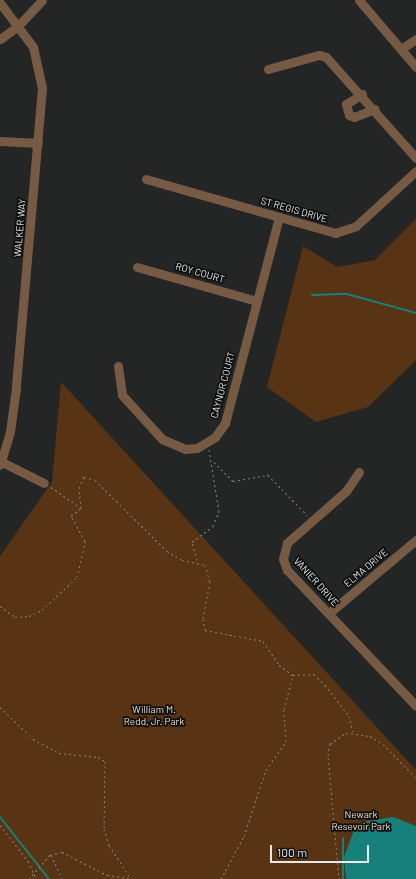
<!DOCTYPE html>
<html>
<head>
<meta charset="utf-8">
<style>
  body { margin:0 }
  #map { position:relative; width:416px; height:879px; overflow:hidden; background:#232625; font-family:Barlow,sans-serif }
  div>[style] { position:absolute }
  [style*='--x'] { left:calc(var(--x)*1px); top:calc(var(--y)*1px); width:calc(var(--w)*1px); rotate:calc(var(--a)*1deg) }
  .green>* { inset:0; background:#583314 }
  .water>* { inset:0; background:#17807a }
  .stream>* { height:2px; margin:-1px; padding:0 1px; transform-origin:1px; border-radius:1px; background:#17807a }
  .path>* { height:1px; margin-top:-0.5px; transform-origin:0; background:repeating-linear-gradient(90deg,#7e8180 0 2px,transparent 0 5px) }
  .minor>* { height:9px; margin:-4.5px; padding:0 4.5px; transform-origin:4.5px; border-radius:4.5px; background:#775a44 }
  span { translate:-50% -50%; white-space:nowrap; text-align:center; line-height:1.15; -webkit-text-stroke:3.5px #0d0e0e; paint-order:stroke }
  .street-label { font-size:10px; color:#e8eaea }
  .park-label { font-size:10px; color:#f1ddd0 }
  .scale { position:absolute; left:270px; top:845px; width:99px; height:18px; box-sizing:border-box; border:2px solid #e8eaea; border-top:0; padding-left:5px; font-size:12px; line-height:14px; white-space:nowrap; color:#e8eaea; -webkit-text-stroke:3px #0d0e0e; paint-order:stroke }
</style>
</head>
<body>
<div id="map">
  <div class="green">
    <div style="clip-path:polygon(416px 219px,416px 360px,368px 407px,316px 422px,267px 387px,303px 246px,337px 267px,375px 260px)"></div>
    <div style="clip-path:polygon(61px 382px,416px 770px,416px 879px,0 879px,0 556px,52px 482px)"></div>
  </div>
  <div class="water">
    <div style="clip-path:polygon(393px 817px,416px 826px,416px 879px,346px 879px,344px 857px,354px 830px,363px 822px)"></div>
  </div>
  <div class="stream">
    <div style="--x:312;--y:295;--w:35;--a:-2"></div>
    <div style="--x:347;--y:294;--w:72;--a:15.4"></div>
    <div style="--x:0;--y:817;--w:79;--a:51.7"></div>
    <div style="--x:343;--y:838;--w:41;--a:90"></div>
  </div>
  <div class="path">
    <div style="--x:214;--y:462;--w:27;--a:45"></div>
    <div style="--x:233;--y:481;--w:36;--a:-10"></div>
    <div style="--x:268;--y:475;--w:56;--a:45.7"></div>
    <div style="--x:51;--y:487;--w:37;--a:35"></div>
    <div style="--x:197;--y:560;--w:19;--a:-106"></div>
    <div style="--x:192;--y:542;--w:26;--a:-37"></div>
    <div style="--x:213;--y:526;--w:16;--a:-68"></div>
    <div style="--x:219;--y:511;--w:62;--a:-99.3"></div>
    <div style="--x:0;--y:606;--w:19;--a:36"></div>
    <div style="--x:15;--y:617;--w:14;--a:-4"></div>
    <div style="--x:29;--y:616;--w:14;--a:-25"></div>
    <div style="--x:42;--y:610;--w:48;--a:-43.3"></div>
    <div style="--x:77;--y:577;--w:37;--a:-77"></div>
    <div style="--x:85;--y:541;--w:29;--a:-119"></div>
    <div style="--x:71;--y:516;--w:13;--a:-39"></div>
    <div style="--x:81;--y:508;--w:20;--a:-96"></div>
    <div style="--x:79;--y:488;--w:12;--a:-66"></div>
    <div style="--x:84;--y:477;--w:11;--a:15"></div>
    <div style="--x:95;--y:480;--w:101;--a:44.6"></div>
    <div style="--x:167;--y:551;--w:17;--a:31"></div>
    <div style="--x:182;--y:560;--w:24;--a:12"></div>
    <div style="--x:205;--y:565;--w:18;--a:74"></div>
    <div style="--x:210;--y:582;--w:38;--a:101"></div>
    <div style="--x:203;--y:619;--w:11;--a:80"></div>
    <div style="--x:205;--y:630;--w:59;--a:10.7"></div>
    <div style="--x:263;--y:641;--w:29;--a:56"></div>
    <div style="--x:279;--y:665;--w:17;--a:36"></div>
    <div style="--x:0;--y:707;--w:46;--a:44.1"></div>
    <div style="--x:33;--y:739;--w:30;--a:28"></div>
    <div style="--x:59;--y:753;--w:39;--a:6"></div>
    <div style="--x:98;--y:757;--w:8;--a:30"></div>
    <div style="--x:105;--y:761;--w:68;--a:90.8"></div>
    <div style="--x:104;--y:829;--w:17;--a:73"></div>
    <div style="--x:109;--y:845;--w:37;--a:57"></div>
    <div style="--x:0;--y:825;--w:46;--a:52.1"></div>
    <div style="--x:28;--y:861;--w:20;--a:66"></div>
    <div style="--x:51;--y:855;--w:26;--a:65"></div>
    <div style="--x:29;--y:879;--w:32;--a:-49"></div>
    <div style="--x:50;--y:855;--w:12;--a:-14"></div>
    <div style="--x:62;--y:852;--w:51;--a:27.1"></div>
    <div style="--x:107;--y:875;--w:30;--a:8"></div>
    <div style="--x:221;--y:879;--w:49;--a:-61.9"></div>
    <div style="--x:244;--y:836;--w:70;--a:-71.6"></div>
    <div style="--x:266;--y:770;--w:35;--a:-55"></div>
    <div style="--x:286;--y:741;--w:32;--a:-94"></div>
    <div style="--x:284;--y:709;--w:35;--a:-75"></div>
    <div style="--x:293;--y:675;--w:21;--a:-3"></div>
    <div style="--x:314;--y:674;--w:16;--a:45"></div>
    <div style="--x:325;--y:685;--w:39;--a:52"></div>
    <div style="--x:349;--y:716;--w:16;--a:76"></div>
    <div style="--x:339;--y:879;--w:124;--a:-95.1"></div>
    <div style="--x:328;--y:755;--w:11;--a:-80"></div>
    <div style="--x:330;--y:744;--w:19;--a:-35"></div>
    <div style="--x:346;--y:733;--w:24;--a:7"></div>
    <div style="--x:370;--y:736;--w:15;--a:32"></div>
    <div style="--x:383;--y:744;--w:47;--a:45.9"></div>
  </div>
  <div class="minor">
    <div style="--x:359;--y:0;--w:88;--a:49.6"></div>
    <div style="--x:0;--y:3;--w:55;--a:53.1"></div>
    <div style="--x:33;--y:47;--w:42;--a:77.6"></div>
    <div style="--x:42;--y:88;--w:301;--a:95"></div>
    <div style="--x:16;--y:388;--w:44;--a:97.8"></div>
    <div style="--x:10;--y:432;--w:34;--a:107"></div>
    <div style="--x:0;--y:39;--w:22;--a:-36"></div>
    <div style="--x:18;--y:26;--w:35;--a:-47"></div>
    <div style="--x:401;--y:49;--w:18;--a:-34"></div>
    <div style="--x:268;--y:69;--w:53;--a:-15.4"></div>
    <div style="--x:319;--y:55;--w:7;--a:16"></div>
    <div style="--x:326;--y:57;--w:135;--a:48.3"></div>
    <div style="--x:362;--y:94;--w:19;--a:148"></div>
    <div style="--x:346;--y:104;--w:11;--a:75"></div>
    <div style="--x:349;--y:115;--w:5;--a:22"></div>
    <div style="--x:354;--y:117;--w:22;--a:-21"></div>
    <div style="--x:0;--y:141;--w:38;--a:3"></div>
    <div style="--x:146;--y:179;--w:197;--a:15.9"></div>
    <div style="--x:335;--y:233;--w:22;--a:-18"></div>
    <div style="--x:356;--y:226;--w:81;--a:-42.5"></div>
    <div style="--x:137;--y:267;--w:124;--a:15.9"></div>
    <div style="--x:118;--y:366;--w:29;--a:82"></div>
    <div style="--x:122;--y:395;--w:59;--a:47.7"></div>
    <div style="--x:162;--y:439;--w:25;--a:23"></div>
    <div style="--x:185;--y:449;--w:12;--a:-5"></div>
    <div style="--x:197;--y:448;--w:21;--a:-31"></div>
    <div style="--x:215;--y:437;--w:17;--a:-54"></div>
    <div style="--x:225;--y:423;--w:213;--a:-75.3"></div>
    <div style="--x:0;--y:461;--w:49;--a:26.6"></div>
    <div style="--x:359;--y:472;--w:23;--a:124"></div>
    <div style="--x:346;--y:491;--w:79;--a:138.6"></div>
    <div style="--x:287;--y:543;--w:16;--a:104"></div>
    <div style="--x:283;--y:559;--w:12;--a:70"></div>
    <div style="--x:287;--y:570;--w:187;--a:46.5"></div>
    <div style="--x:329;--y:613;--w:114;--a:-40"></div>
  </div>
  <div class="street-label">
    <span style="left:294px;top:210px;rotate:16deg">ST REGIS DRIVE</span>
    <span style="left:20px;top:228px;rotate:-85deg">WALKER WAY</span>
    <span style="left:200px;top:273px;rotate:16deg">ROY COURT</span>
    <span style="left:223px;top:385px;rotate:-75deg">CAYNOR COURT</span>
    <span style="left:366px;top:568px;rotate:-40deg">ELMA DRIVE</span>
    <span style="left:316px;top:582px;rotate:48deg">VANIER DRIVE</span>
  </div>
  <div class="park-label">
    <span style="left:154px;top:715px">William M.<br>Redd, Jr. Park</span>
    <span style="left:361px;top:820px">Newark<br>Resevoir Park</span>
  </div>
  <div class="scale">100 m</div>
</div>
</body>
</html>
